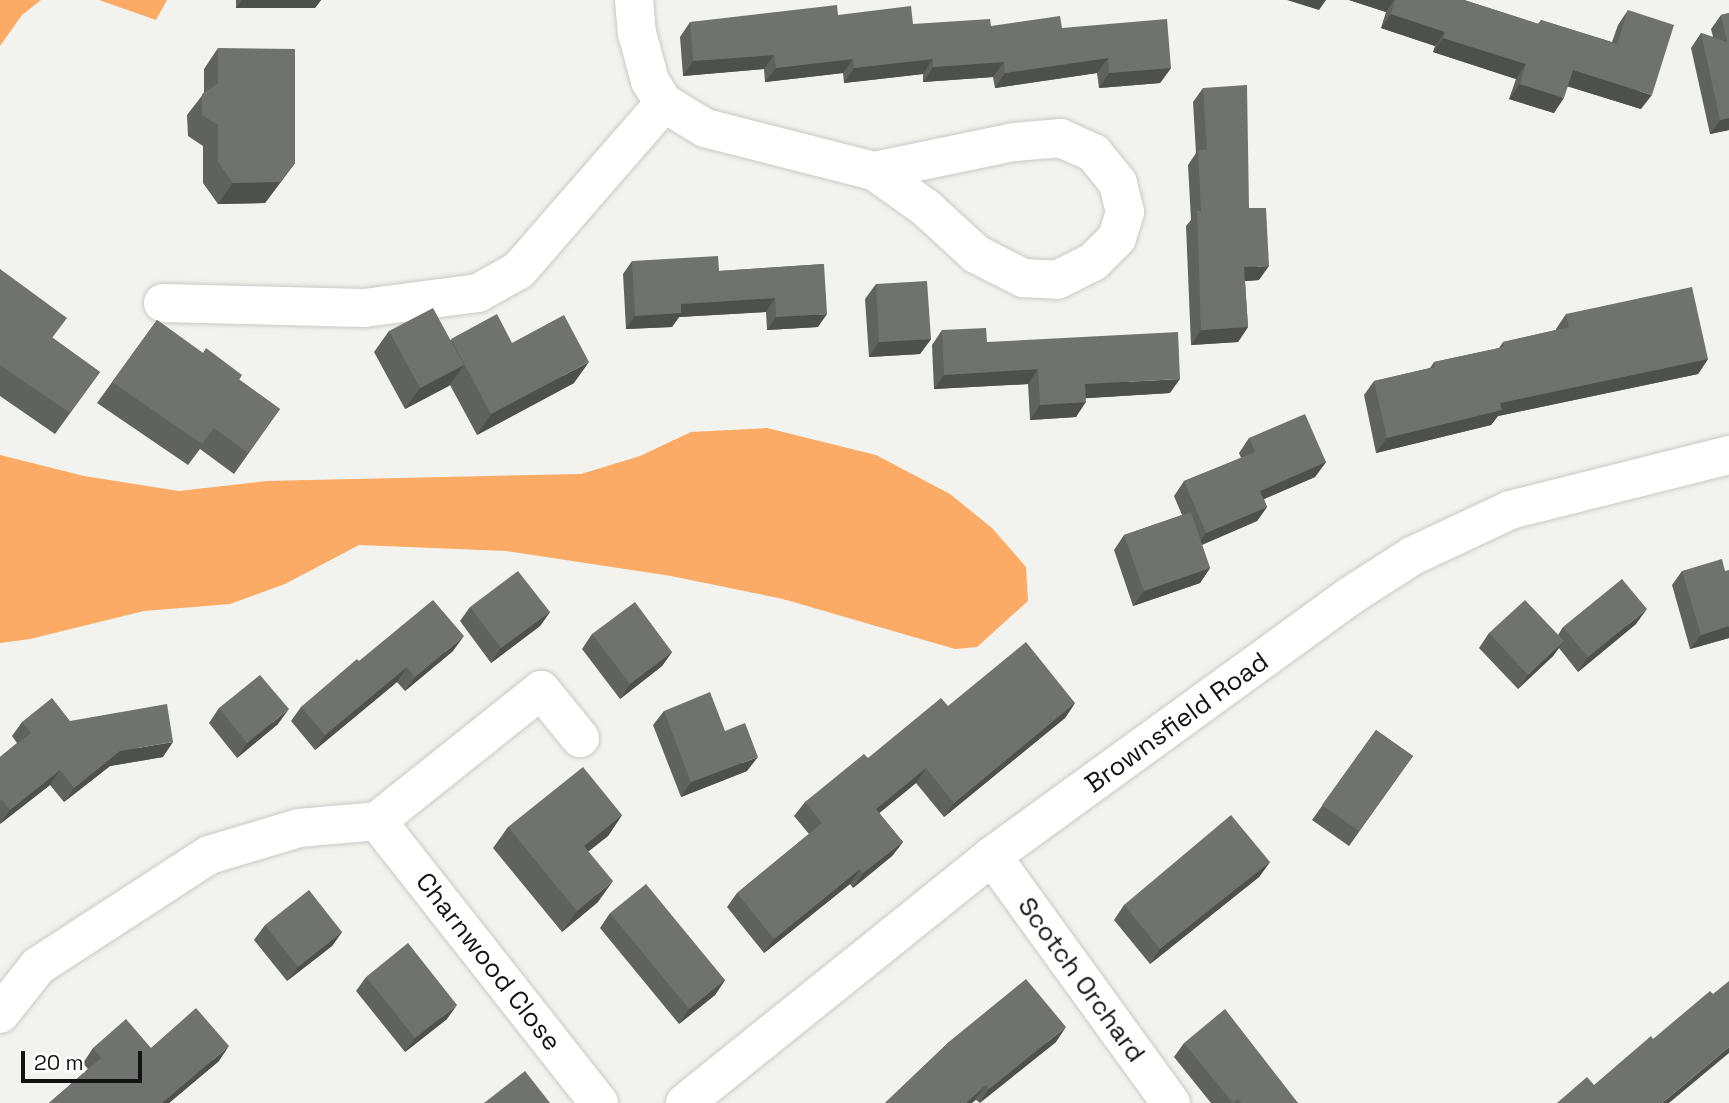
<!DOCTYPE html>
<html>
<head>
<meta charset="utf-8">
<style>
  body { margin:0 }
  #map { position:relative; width:1729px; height:1103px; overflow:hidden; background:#f2f3ee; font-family:"Space Grotesk",sans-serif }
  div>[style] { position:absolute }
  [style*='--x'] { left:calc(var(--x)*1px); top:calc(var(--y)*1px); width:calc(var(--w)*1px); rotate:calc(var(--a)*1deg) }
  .forest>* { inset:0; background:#fbab65 }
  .roads { filter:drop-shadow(0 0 2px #c9c9c5) drop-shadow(0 0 2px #c9c9c5) }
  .street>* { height:38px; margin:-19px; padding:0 19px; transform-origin:19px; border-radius:19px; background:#fff }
  .wall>* { inset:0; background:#5f625f }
  .shaded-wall>* { inset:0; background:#4e504d }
  .building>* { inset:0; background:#6f726e }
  span { translate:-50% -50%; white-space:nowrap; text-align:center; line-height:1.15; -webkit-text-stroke:5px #fff; paint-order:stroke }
  .street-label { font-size:26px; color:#131312 }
  .scale { position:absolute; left:21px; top:1051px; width:121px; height:32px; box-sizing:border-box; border:4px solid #131312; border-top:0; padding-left:9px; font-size:21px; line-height:24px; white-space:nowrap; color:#131312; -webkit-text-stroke:5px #fff; paint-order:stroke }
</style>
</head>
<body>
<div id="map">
  <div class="forest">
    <div style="clip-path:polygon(0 0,41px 0,22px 15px,0 46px)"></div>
    <div style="clip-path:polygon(99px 0,167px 0,156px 20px)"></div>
    <div style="clip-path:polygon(767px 428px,876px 455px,950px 494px,992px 528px,1026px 567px,1028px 601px,977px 647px,955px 649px,783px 599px,671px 576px,506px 551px,359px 545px,285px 584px,230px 604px,144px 611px,30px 639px,0 643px,0 455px,84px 476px,179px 491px,266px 481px,581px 474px,640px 456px,691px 432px)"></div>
  </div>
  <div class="roads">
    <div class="street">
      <div style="--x:634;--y:0;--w:33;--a:85"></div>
      <div style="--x:637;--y:33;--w:50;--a:74.8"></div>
      <div style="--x:650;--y:81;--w:26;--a:58"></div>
      <div style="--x:664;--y:103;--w:48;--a:31.4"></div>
      <div style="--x:705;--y:128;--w:174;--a:14.3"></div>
      <div style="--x:874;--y:171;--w:64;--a:35.4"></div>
      <div style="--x:926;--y:208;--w:68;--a:42.6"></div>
      <div style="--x:976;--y:254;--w:53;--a:27.1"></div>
      <div style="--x:1023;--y:278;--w:34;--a:3"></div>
      <div style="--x:1057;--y:280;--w:40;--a:-26.6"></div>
      <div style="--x:1093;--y:262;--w:34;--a:-45"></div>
      <div style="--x:1117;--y:238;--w:27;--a:-73"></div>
      <div style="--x:1125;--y:212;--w:30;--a:-104"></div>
      <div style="--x:1118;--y:183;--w:38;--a:-129"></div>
      <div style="--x:1094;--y:153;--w:36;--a:-156"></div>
      <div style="--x:1061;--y:138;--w:47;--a:175.1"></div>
      <div style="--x:1014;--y:142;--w:143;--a:168.3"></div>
      <div style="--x:163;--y:303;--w:201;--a:1.4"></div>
      <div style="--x:364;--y:308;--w:115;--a:-7.5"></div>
      <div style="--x:478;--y:293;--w:47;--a:-29.3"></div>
      <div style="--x:519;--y:270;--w:221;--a:-49"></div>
      <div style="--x:377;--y:821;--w:210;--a:-38.6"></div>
      <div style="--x:541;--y:690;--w:62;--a:50.9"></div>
      <div style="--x:992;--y:856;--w:305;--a:54.1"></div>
      <div style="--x:0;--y:1014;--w:61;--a:-51.6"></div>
      <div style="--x:38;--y:966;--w:204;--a:-33"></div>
      <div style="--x:209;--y:855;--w:94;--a:-16.7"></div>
      <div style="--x:299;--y:828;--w:78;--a:-5.1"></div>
      <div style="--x:377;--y:821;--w:359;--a:51.8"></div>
      <div style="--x:685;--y:1103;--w:394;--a:-38.8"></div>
      <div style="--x:992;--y:856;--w:442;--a:-36"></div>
      <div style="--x:1350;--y:596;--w:74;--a:-32.8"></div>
      <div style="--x:1412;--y:556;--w:108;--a:-25.1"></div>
      <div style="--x:1510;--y:510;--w:226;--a:-14.1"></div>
    </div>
  </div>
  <div class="wall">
    <div style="clip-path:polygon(236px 0,321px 0,315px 8px,236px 8px)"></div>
    <div style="clip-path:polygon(1349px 0,1464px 0,1538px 24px,1541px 20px,1612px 42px,1618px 25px,1628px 10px,1641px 109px,1568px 86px,1554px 113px,1509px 99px,1516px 79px,1433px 52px,1435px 46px,1381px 28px,1386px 12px)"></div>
    <div style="clip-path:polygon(1729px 13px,1729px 130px,1710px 134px,1691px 48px,1701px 33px,1713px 37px,1711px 29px,1721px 15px)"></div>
    <div style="clip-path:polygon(838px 15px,913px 24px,1062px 28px,1171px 68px,1160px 83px,1099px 88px,1097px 73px,995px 88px,993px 77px,923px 82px,923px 74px,844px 83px,843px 73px,765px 82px,764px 69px,683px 76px,680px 37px,690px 22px)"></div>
    <div style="clip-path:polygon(218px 48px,295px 163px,265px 203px,218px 204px,203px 183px,203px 146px,188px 136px,187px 115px,204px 93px,204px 69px)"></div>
    <div style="clip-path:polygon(1203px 88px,1249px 208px,1259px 280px,1245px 281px,1248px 327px,1238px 342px,1191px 345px,1186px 226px,1191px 220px,1188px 165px,1196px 153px,1193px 102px)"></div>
    <div style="clip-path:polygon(632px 261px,719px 271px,824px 264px,818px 327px,767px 330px,766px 312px,679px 317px,672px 327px,626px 329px,623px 274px)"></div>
    <div style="clip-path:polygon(0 269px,53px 338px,100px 372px,55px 434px,0 396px)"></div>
    <div style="clip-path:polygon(876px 284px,931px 339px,920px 354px,869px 357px,865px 299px)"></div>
    <div style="clip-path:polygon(1566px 314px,1708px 359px,1698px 374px,1498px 416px,1491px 425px,1376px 453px,1364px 395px,1374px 381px,1430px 368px,1434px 362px,1499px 348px,1503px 342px,1556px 330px,1556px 329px)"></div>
    <div style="clip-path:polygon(157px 320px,280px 409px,234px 474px,200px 449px,188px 465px,97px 403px)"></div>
    <div style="clip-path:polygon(942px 330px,987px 342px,1170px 393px,1086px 398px,1076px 417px,1030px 420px,1028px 384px,934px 389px,932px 345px)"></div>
    <div style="clip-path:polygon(389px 331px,450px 340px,512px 343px,574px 383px,477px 435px,450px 385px,405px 409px,374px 352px)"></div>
    <div style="clip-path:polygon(1249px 438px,1326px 462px,1315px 477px,1264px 499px,1267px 507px,1257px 521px,1202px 545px,1210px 568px,1200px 583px,1133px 606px,1114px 550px,1124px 535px,1182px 515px,1174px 496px,1184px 481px,1241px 458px,1239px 453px)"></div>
    <div style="clip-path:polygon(1682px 571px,1725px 571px,1729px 638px,1690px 649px,1672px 585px)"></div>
    <div style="clip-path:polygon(470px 607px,550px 612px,540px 626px,491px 663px,460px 621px)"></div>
    <div style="clip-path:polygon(1636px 624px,1578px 672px,1559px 648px,1553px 656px,1518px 689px,1479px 648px,1489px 633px,1558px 635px,1563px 627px)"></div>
    <div style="clip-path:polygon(592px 634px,672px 652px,662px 666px,620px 699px,582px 649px)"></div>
    <div style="clip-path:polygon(453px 651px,405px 691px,397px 682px,315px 750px,291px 721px,301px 707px,359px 661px)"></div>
    <div style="clip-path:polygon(1075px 703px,1065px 718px,944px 817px,916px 783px,879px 813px,903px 842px,892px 856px,853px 888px,850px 884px,764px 953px,727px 907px,737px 893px,809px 834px,794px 816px,805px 802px,868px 758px,948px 706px)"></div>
    <div style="clip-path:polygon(219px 708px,278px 724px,237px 758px,209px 723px)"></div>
    <div style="clip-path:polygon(664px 711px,725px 731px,747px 771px,681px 797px,653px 725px)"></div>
    <div style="clip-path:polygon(70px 721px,163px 757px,110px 766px,64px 802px,50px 785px,0 824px,0 757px,17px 743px,12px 736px,22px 722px)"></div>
    <div style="clip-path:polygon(1376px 730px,1413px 756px,1349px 846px,1312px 820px)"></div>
    <div style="clip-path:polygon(622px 815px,608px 836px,588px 851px,598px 902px,562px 932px,493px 848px,508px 827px)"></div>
    <div style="clip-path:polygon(1270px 862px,1259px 877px,1150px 964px,1114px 920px,1124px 905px)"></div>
    <div style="clip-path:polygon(610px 913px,725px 980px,715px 995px,679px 1024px,600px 928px)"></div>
    <div style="clip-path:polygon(265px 925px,342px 932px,332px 946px,287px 981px,254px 940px)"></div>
    <div style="clip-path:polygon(366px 977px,447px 1019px,405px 1052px,356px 991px)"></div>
    <div style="clip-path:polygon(950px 1041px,1056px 1042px,980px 1103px,976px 1100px,972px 1103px,885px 1103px)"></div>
    <div style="clip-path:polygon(1184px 1043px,1298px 1103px,1211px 1103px,1174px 1057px)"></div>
    <div style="clip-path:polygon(93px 1048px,151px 1048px,219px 1061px,169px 1103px,49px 1103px,88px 1069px,83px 1063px)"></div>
  </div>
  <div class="shaded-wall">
    <div style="clip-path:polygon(242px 0,321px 0,315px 8px,236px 8px)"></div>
    <div style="clip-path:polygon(1287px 0,1326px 0,1319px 10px)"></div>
    <div style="clip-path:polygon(1349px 0,1394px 0,1386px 12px)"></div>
    <div style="clip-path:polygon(1391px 14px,1445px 32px,1435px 46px,1381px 28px)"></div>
    <div style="clip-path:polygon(1443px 38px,1526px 64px,1516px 79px,1433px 52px)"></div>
    <div style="clip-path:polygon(774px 55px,764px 69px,683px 76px,693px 61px)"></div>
    <div style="clip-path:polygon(1108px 58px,1097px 73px,995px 88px,1005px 73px)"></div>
    <div style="clip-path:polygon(853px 59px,843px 73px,765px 82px,776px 68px)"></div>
    <div style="clip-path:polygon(933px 59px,923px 74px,844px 83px,854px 68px)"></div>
    <div style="clip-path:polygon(1004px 62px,993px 77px,923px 82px,933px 67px)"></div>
    <div style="clip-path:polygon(1171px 68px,1160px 83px,1099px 88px,1109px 73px)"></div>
    <div style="clip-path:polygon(1573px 70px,1652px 95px,1641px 109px,1563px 85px)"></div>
    <div style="clip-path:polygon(1520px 84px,1564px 98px,1554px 113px,1509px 99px)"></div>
    <div style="clip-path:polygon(1729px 118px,1729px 130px,1710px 134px,1720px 120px)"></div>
    <div style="clip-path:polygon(295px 163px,265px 203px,218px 204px,233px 183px)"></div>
    <div style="clip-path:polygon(1269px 266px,1259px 280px,1234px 282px,1244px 267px)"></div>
    <div style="clip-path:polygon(775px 298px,766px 312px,679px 317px,672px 327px,626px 329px,635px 316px,681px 304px)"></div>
    <div style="clip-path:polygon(827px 314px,818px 327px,767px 330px,776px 317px)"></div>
    <div style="clip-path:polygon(1248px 327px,1238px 342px,1191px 345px,1201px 330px)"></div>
    <div style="clip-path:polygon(931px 339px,920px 354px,869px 357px,879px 342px)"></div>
    <div style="clip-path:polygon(1708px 359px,1698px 374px,1498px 416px,1491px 425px,1376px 453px,1387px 438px,1500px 403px)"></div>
    <div style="clip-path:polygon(589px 362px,574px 383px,477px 435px,491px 414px)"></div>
    <div style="clip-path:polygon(464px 365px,449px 386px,405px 409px,420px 388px)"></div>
    <div style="clip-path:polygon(1038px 369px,1028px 384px,934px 389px,944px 375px)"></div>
    <div style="clip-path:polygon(1180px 379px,1170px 393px,1074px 399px,1085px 384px)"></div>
    <div style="clip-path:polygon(1086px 402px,1076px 417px,1030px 420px,1040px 405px)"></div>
    <div style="clip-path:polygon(1326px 462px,1315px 477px,1250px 505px,1260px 491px)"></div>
    <div style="clip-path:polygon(1267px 507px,1257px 521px,1196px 547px,1206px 533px)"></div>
    <div style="clip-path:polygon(1210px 568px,1200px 583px,1133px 606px,1144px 591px)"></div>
    <div style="clip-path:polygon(1647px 609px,1636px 624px,1578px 672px,1588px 657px)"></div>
    <div style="clip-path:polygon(550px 612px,540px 626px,491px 663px,501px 648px)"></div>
    <div style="clip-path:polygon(1729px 626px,1729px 638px,1690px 649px,1701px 635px)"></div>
    <div style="clip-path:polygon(464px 636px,453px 651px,405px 691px,415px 677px)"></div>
    <div style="clip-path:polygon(1564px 641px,1553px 656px,1518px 689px,1528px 675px)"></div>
    <div style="clip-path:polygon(672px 652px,662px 666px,620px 699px,630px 684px)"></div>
    <div style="clip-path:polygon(407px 667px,397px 682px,315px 750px,325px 735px)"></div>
    <div style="clip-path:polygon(1075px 703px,1065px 718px,944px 817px,954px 803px)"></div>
    <div style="clip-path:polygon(289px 709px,278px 724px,237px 758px,247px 743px)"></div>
    <div style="clip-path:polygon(173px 742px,163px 757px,110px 766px,64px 802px,74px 788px,120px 751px)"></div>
    <div style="clip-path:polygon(758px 757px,747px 771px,681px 797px,691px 782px)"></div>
    <div style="clip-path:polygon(926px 768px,916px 783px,866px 824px,876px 809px)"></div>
    <div style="clip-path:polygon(60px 770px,50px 785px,0 824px,10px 810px)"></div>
    <div style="clip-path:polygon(622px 815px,608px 836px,569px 867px,584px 846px)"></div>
    <div style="clip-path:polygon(903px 842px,892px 856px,853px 888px,863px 873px)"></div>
    <div style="clip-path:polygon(1270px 862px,1259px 877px,1150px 964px,1160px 949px)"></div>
    <div style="clip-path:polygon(860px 869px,850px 884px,764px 953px,774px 939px)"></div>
    <div style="clip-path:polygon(613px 881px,598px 902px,562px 932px,577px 911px)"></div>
    <div style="clip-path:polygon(342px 932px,332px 946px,287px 981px,298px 967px)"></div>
    <div style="clip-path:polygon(725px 980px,715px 995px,679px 1024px,689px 1009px)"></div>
    <div style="clip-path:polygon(457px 1005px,447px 1019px,405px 1052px,415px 1038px)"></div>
    <div style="clip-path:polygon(1066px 1027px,1056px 1042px,979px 1103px,989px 1089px)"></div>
    <div style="clip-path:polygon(229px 1046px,219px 1061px,169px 1103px,162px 1103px)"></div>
    <div style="clip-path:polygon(1729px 1047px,1729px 1053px,1669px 1103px,1662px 1103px)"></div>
    <div style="clip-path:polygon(986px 1085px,972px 1103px,966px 1103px)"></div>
  </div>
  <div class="building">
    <div style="clip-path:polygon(1395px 0,1464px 0,1539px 24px,1541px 20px,1617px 44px,1628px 10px,1674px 25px,1652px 95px,1573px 70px,1564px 98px,1520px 84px,1526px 64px,1443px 38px,1445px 32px,1391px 14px)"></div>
    <div style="clip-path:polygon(837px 5px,838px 15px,911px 6px,913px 24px,990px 19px,991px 26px,1060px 16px,1062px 28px,1167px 19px,1171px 68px,1109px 73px,1108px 58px,1005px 73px,1004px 62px,933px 67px,933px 59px,854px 68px,853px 59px,776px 68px,774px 55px,693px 61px,690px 22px)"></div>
    <div style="clip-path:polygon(1729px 13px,1729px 118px,1720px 120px,1701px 33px,1727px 42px,1721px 15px)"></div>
    <div style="clip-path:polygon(218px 48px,295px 49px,295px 163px,280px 182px,233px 183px,218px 162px,218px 125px,202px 115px,202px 94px,218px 83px)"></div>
    <div style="clip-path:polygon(1247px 85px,1249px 208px,1266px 208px,1269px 266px,1244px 267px,1248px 327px,1201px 330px,1197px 211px,1201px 211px,1198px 150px,1207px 150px,1203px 88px)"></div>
    <div style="clip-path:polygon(718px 256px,719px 271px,824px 264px,827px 314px,776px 317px,775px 298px,681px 304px,681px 313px,635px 316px,632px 261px)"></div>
    <div style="clip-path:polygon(0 269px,67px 318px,52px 338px,100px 372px,70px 413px,0 365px)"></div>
    <div style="clip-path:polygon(927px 281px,931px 339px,879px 342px,876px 284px)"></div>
    <div style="clip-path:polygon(1692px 287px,1708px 359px,1500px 403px,1502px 410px,1387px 438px,1374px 381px,1435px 367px,1434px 362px,1504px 347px,1503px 342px,1569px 327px,1566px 314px)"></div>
    <div style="clip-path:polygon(433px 308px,464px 365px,420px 388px,389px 331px)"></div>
    <div style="clip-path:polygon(497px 314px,512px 343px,564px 315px,589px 362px,491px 414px,451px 339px)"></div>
    <div style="clip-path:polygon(157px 320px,203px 353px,206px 348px,242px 375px,239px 380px,280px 409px,248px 453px,214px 428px,202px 444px,112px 382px)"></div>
    <div style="clip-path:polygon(986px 328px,987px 342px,1178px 332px,1180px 379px,1085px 384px,1086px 402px,1040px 405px,1038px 369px,944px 375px,942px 330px)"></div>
    <div style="clip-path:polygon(1305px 414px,1326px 462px,1260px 491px,1267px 507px,1206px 533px,1184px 481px,1255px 452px,1249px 438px)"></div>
    <div style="clip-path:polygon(1191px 512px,1210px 568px,1144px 591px,1124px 535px)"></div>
    <div style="clip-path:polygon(1722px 559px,1725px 571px,1729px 570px,1729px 626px,1701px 635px,1682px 571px)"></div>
    <div style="clip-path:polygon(518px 571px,550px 612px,501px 648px,470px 607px)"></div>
    <div style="clip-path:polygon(1622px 579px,1647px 609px,1588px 657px,1563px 627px)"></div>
    <div style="clip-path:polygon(433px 600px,464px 636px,415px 677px,407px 667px,325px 735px,301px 707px,357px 659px,359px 661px)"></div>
    <div style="clip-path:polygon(1525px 600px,1564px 641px,1528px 675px,1489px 633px)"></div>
    <div style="clip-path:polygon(635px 602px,672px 652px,630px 684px,592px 634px)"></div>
    <div style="clip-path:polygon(1026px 642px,1075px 703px,954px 803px,926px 768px,876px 809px,903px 842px,863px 873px,860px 869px,774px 939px,737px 893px,822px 823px,805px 802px,864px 754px,868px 758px,941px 698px,948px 706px)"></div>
    <div style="clip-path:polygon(260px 675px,289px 709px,247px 743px,219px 708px)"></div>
    <div style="clip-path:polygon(710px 692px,725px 731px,745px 723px,758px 757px,691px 782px,664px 711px)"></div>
    <div style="clip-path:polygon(52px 698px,70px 721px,167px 704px,173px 742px,120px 751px,74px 788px,60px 770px,10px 810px,2px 800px,0 801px,0 757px,31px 733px,22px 722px)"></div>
    <div style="clip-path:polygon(1376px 730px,1413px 756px,1359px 831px,1322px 805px)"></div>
    <div style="clip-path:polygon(583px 767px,622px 815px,584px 846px,613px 881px,577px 911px,508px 827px)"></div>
    <div style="clip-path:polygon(1231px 815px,1270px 862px,1160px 949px,1124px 905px)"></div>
    <div style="clip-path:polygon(646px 884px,725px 980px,689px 1009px,610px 913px)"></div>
    <div style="clip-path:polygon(309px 890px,342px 932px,298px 967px,265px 925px)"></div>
    <div style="clip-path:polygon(408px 943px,457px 1005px,415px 1038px,366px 977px)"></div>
    <div style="clip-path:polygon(1026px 979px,1066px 1027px,989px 1089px,986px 1085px,966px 1103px,887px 1103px,886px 1102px,950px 1041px)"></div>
    <div style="clip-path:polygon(1729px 981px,1729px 1047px,1662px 1103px,1557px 1103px,1587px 1077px,1594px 1085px,1651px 1036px,1653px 1039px,1710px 991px,1713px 994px)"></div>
    <div style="clip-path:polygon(196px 1008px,229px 1046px,162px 1103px,49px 1103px,101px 1058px,93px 1048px,126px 1019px,151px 1048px)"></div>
    <div style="clip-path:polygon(1225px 1009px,1298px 1103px,1241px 1103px,1238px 1099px,1233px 1103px,1184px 1043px)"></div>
    <div style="clip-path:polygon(525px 1071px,550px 1103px,484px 1103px)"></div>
  </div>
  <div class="street-label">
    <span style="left:1177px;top:723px;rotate:-36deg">Brownsfield Road</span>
    <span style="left:488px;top:962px;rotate:52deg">Charnwood Close</span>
    <span style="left:1081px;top:980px;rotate:54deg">Scotch Orchard</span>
  </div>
  <div class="scale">20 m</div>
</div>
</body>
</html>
